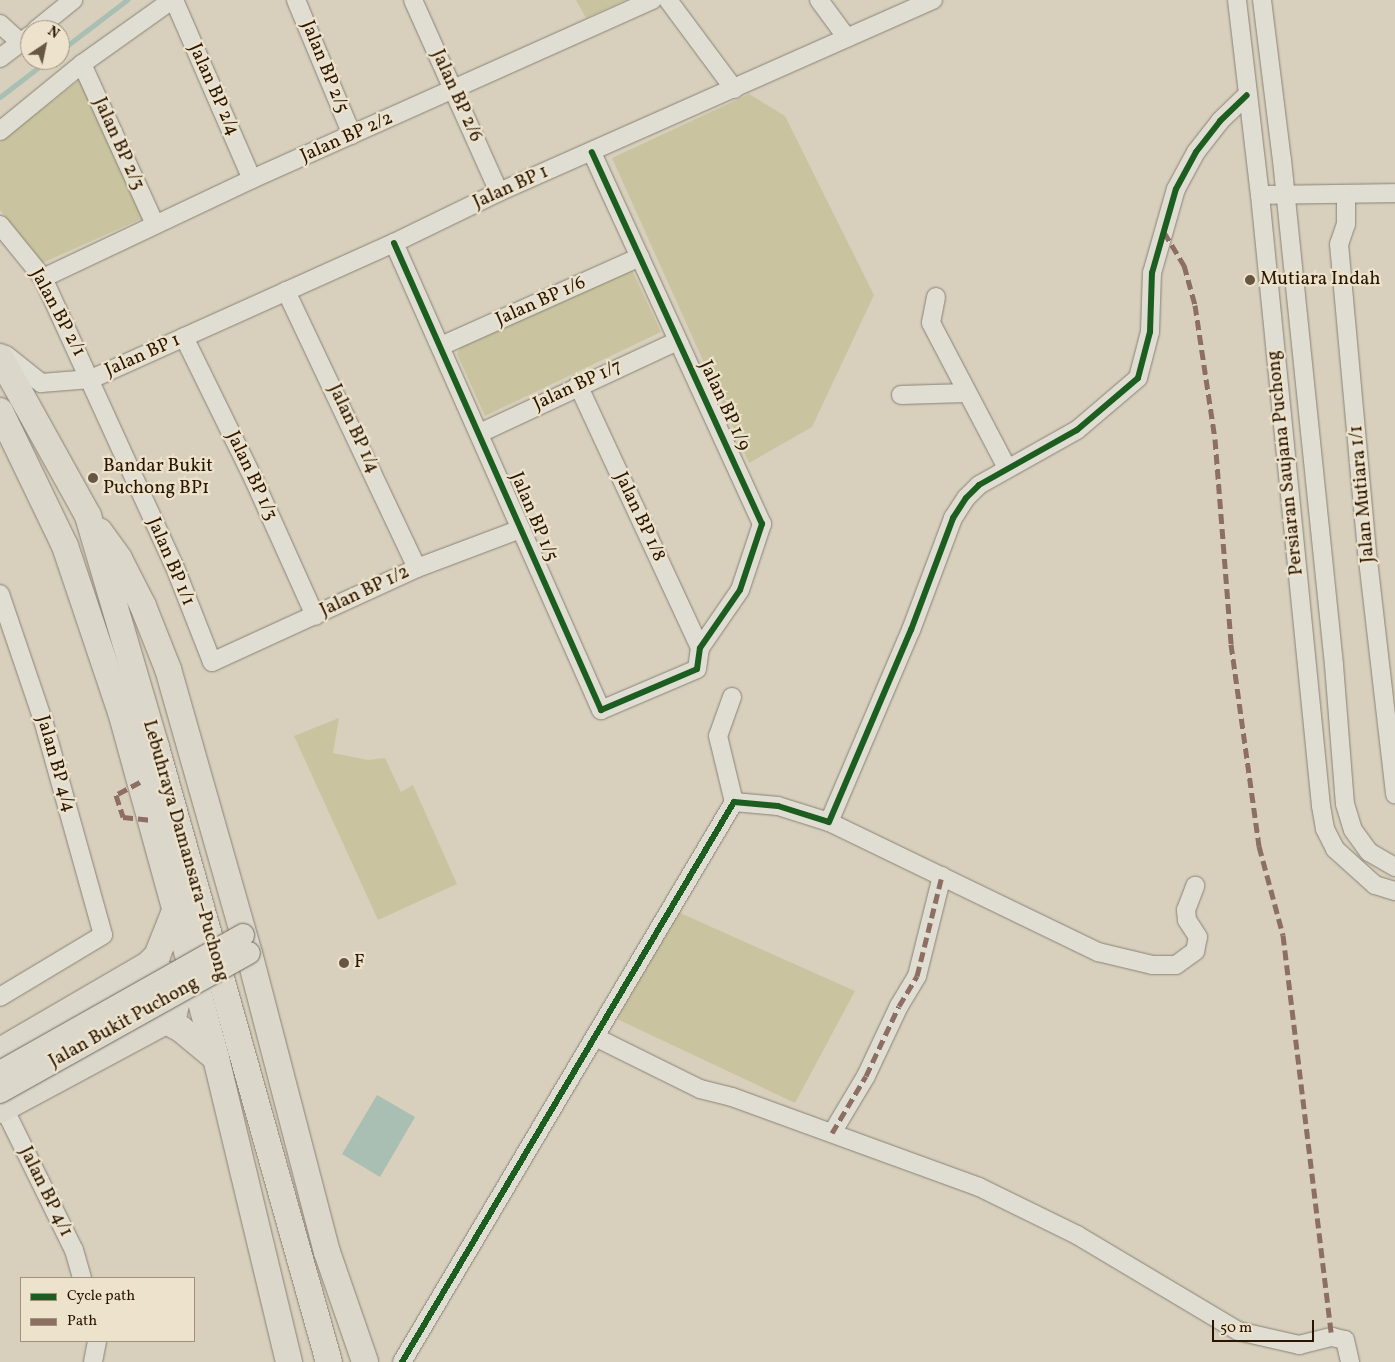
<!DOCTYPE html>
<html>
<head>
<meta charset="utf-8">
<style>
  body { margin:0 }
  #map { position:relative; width:1395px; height:1362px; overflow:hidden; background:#d8d0bd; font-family:Vollkorn,serif }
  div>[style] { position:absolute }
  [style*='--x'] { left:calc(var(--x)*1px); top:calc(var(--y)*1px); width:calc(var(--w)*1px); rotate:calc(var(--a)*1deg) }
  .green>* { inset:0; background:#c9c49f }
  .water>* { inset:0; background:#a9bfb3 }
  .stream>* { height:4.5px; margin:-2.25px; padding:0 2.25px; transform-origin:2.25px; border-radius:2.25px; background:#a9bfb3 }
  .roads { filter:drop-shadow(0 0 1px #8a8275) drop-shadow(0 0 1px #8a8275) }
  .minor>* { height:18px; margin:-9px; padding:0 9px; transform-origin:9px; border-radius:9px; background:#e0ddd3 }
  .highway>* { height:26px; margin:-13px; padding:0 13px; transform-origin:13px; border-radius:13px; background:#dbd7cb }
  .bridges { filter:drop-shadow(0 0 1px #71695c) drop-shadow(0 0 1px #71695c) }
  .major-bridge>* { height:22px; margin:-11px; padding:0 11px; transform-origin:11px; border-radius:11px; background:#dbd7cb }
  .quiet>* { height:5px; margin-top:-2.5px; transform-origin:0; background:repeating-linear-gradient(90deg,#8d6e63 0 10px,transparent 0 15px) }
  .cycleway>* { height:6px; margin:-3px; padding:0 3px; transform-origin:3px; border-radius:3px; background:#1b5e20 }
  .dots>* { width:14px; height:14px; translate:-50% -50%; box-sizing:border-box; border:2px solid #ede3cc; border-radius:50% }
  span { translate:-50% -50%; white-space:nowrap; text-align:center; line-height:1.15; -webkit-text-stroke:4.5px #ede3cc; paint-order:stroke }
  .street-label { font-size:19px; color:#291500 }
  .poi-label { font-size:19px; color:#291500 }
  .left { translate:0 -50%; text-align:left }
  .legend { position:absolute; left:20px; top:1277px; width:175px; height:65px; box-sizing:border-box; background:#ede3cc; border:1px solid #9f917a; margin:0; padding:6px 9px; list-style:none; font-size:15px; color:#291500 }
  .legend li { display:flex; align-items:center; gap:10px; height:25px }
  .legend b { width:25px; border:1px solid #9f917a }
  .north { position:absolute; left:20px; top:20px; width:50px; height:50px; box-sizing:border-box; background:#ede3cc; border:1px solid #9f917a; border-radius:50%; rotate:34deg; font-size:14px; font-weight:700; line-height:20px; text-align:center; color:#291500 }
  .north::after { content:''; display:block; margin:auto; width:18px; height:22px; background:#665642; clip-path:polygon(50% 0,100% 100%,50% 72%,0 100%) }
  .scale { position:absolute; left:1212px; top:1320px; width:102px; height:22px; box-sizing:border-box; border:2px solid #291500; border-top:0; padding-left:6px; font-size:15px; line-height:18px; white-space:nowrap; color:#291500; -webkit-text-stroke:4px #ede3cc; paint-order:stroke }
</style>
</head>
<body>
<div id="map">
  <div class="green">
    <div style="clip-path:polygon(576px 0,626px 0,586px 18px)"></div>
    <div style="clip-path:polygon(82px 78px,148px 216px,40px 264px,0 210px,0 142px)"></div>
    <div style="clip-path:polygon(749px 94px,785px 116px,874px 295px,812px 427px,749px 463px,612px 158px)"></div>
    <div style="clip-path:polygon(630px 266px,661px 332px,485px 416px,457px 354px,464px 339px)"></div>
    <div style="clip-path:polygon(339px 718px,333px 753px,368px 760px,385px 758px,401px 792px,413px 785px,457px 884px,378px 920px,294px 736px)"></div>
    <div style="clip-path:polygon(678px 912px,855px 991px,795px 1103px,617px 1019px)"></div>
  </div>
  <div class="water">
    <div style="clip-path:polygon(377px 1095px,415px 1117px,380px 1177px,342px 1154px)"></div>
  </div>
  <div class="stream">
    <div style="--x:60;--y:51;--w:84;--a:-37.3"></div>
    <div style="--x:0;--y:97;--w:61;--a:-37.6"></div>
  </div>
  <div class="roads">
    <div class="minor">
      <div style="--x:174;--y:0;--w:195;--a:66.5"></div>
      <div style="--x:296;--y:0;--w:146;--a:67.5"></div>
      <div style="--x:413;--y:0;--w:210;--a:65.9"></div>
      <div style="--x:668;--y:0;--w:111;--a:53.4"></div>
      <div style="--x:819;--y:0;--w:47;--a:53.6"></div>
      <div style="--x:1237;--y:0;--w:196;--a:83.3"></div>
      <div style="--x:1260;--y:195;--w:614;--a:84.3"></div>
      <div style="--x:1321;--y:806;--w:23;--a:80"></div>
      <div style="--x:1325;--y:829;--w:22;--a:63"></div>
      <div style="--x:1335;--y:849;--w:54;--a:42"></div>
      <div style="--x:1375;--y:885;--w:21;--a:17"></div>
      <div style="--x:1262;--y:0;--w:161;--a:82.9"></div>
      <div style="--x:1282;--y:160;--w:508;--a:84.12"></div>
      <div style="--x:1334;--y:665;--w:139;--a:85.5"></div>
      <div style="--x:1345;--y:804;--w:27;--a:73"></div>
      <div style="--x:1353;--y:830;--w:27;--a:54"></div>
      <div style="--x:1369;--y:852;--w:30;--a:30"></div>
      <div style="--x:0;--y:24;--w:27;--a:42"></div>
      <div style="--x:36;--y:30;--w:48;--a:-39"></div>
      <div style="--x:0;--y:58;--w:38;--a:-37"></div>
      <div style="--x:82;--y:64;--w:176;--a:65.5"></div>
      <div style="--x:0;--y:131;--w:106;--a:-39.3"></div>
      <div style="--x:82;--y:64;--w:110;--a:-35.4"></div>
      <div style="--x:1346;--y:194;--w:30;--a:90"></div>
      <div style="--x:1346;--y:224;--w:21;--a:109"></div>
      <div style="--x:1339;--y:244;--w:317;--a:84.8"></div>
      <div style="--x:1368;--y:560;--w:236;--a:83.4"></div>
      <div style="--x:1260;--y:195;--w:135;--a:-0.8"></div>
      <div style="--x:0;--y:225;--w:68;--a:50.9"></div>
      <div style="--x:43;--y:278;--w:315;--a:65.5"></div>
      <div style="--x:174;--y:565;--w:104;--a:68.6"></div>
      <div style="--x:212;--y:662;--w:226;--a:-24.6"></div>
      <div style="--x:417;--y:568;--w:111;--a:-20.6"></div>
      <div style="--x:394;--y:243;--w:511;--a:66.09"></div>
      <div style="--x:601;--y:710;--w:104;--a:-23.1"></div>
      <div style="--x:697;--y:669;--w:21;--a:-82"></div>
      <div style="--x:700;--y:648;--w:70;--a:-55.4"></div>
      <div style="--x:740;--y:590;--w:70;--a:-71.6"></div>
      <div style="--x:762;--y:524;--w:409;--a:-114.6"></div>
      <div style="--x:43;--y:278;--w:231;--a:-25.3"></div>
      <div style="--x:252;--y:179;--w:439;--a:-24.1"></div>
      <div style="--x:286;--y:291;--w:306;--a:64.7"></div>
      <div style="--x:936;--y:297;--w:26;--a:101"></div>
      <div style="--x:931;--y:323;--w:164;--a:62.3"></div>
      <div style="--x:184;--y:337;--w:159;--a:63.9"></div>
      <div style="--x:254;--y:480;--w:149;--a:65.8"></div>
      <div style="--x:441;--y:346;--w:218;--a:-24.1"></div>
      <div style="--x:6;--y:355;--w:45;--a:38.7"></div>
      <div style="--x:41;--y:383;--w:50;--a:-4.6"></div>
      <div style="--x:91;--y:379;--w:332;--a:-24.2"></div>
      <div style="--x:394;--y:243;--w:117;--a:-25.9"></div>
      <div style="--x:499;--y:192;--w:475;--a:-23.9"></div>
      <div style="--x:578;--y:385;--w:290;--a:65.1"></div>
      <div style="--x:901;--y:395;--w:65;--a:-1.8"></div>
      <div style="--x:480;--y:433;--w:217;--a:-25"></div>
      <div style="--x:0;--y:594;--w:133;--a:71.2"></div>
      <div style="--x:43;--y:720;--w:223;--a:74.4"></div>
      <div style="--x:103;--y:935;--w:120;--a:149"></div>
      <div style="--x:732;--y:697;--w:41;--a:109.7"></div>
      <div style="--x:718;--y:736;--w:68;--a:76.4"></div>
      <div style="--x:829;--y:822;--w:299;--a:25.8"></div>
      <div style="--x:1098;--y:952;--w:56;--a:13.5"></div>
      <div style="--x:1152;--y:965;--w:24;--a:0"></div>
      <div style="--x:1176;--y:965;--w:24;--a:-36"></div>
      <div style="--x:1195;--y:951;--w:14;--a:-78"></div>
      <div style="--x:1198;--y:937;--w:20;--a:-123"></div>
      <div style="--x:1187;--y:920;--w:10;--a:-96"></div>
      <div style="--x:1186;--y:910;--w:26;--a:-69"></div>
      <div style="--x:597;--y:1038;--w:115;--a:26.3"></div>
      <div style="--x:700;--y:1089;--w:33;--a:14"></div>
      <div style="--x:732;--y:1097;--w:263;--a:20"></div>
      <div style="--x:979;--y:1187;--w:109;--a:26.1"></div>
      <div style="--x:1077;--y:1235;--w:187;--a:30.8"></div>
      <div style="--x:1238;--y:1331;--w:63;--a:12.9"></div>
      <div style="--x:1299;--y:1345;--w:34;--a:-14"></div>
      <div style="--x:1332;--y:1337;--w:13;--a:13"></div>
      <div style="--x:1345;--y:1340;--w:23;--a:77"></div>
      <div style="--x:4;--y:1108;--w:158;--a:63.8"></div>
      <div style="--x:74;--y:1250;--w:29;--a:74"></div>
      <div style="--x:832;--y:1133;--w:66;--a:-59.2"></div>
      <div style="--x:866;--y:1076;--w:77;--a:-64.8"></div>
      <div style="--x:899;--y:1006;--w:35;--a:-59"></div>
      <div style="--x:917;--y:976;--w:103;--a:-76"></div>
      <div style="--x:93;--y:1362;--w:21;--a:-79"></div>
      <div style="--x:402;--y:1362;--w:651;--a:-59.34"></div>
      <div style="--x:734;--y:802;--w:44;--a:5.2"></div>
      <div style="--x:778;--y:806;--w:53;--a:17.4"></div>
      <div style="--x:829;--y:822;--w:209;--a:-66.9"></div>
      <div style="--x:911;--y:630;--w:120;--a:-69.4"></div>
      <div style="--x:953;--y:518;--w:24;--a:-57"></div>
      <div style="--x:966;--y:498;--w:18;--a:-45"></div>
      <div style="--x:979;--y:485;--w:112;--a:-29.3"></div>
      <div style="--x:1077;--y:430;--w:80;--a:-40.4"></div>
      <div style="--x:1138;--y:378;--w:48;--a:-75.4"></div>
      <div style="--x:1150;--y:332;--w:59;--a:-88.1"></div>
      <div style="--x:1152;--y:273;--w:87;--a:-74.1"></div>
      <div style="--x:1176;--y:189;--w:42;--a:-61.6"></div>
      <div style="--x:1196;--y:152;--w:39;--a:-52"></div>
      <div style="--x:1220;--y:121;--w:37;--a:-44"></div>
    </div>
    <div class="highway">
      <div style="--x:0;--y:357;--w:182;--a:61"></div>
      <div style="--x:88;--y:516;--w:241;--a:73.6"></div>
      <div style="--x:156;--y:747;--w:639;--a:74.29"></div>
      <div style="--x:0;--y:411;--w:150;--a:64.3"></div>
      <div style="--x:65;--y:546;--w:175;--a:71.4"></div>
      <div style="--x:121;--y:712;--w:359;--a:74.6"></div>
      <div style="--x:216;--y:1058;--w:313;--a:76.5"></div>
      <div style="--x:99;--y:531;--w:34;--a:54"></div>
      <div style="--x:119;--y:559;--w:53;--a:62.9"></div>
      <div style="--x:143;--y:606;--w:68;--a:68.4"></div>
      <div style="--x:168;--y:669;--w:295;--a:74.1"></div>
      <div style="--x:249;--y:953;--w:309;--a:75.4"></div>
      <div style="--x:327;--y:1252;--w:116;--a:70.9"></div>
      <div style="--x:166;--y:1021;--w:17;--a:28"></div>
      <div style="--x:181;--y:1029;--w:45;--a:39.6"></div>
      <div style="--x:0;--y:1051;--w:171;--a:-30.2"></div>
      <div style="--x:148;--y:965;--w:13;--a:-45"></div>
      <div style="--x:157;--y:956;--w:48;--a:-68.2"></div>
      <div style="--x:0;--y:1110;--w:188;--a:-28.2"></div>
      <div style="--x:166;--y:1021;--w:11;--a:-45"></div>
      <div style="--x:174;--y:1013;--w:16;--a:-76"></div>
      <div style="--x:178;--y:997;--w:25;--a:-117"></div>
      <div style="--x:167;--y:975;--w:19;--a:-164"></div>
      <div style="--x:149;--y:970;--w:12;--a:166"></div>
    </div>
  </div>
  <div class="bridges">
    <div class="major-bridge">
      <div style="--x:0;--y:1072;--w:279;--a:-29.4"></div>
      <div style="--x:0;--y:1092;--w:285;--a:-29.2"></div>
    </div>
  </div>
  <div class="quiet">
    <div style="--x:1164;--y:232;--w:39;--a:59"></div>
    <div style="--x:1184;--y:265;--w:41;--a:74.6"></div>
    <div style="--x:1195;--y:305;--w:135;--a:81.5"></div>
    <div style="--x:1215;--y:439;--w:206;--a:85.5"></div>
    <div style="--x:1231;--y:644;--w:204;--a:82.1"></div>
    <div style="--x:1259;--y:846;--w:92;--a:74.9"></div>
    <div style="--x:1283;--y:935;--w:405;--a:83.1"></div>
    <div style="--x:140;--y:782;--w:27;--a:152"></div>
    <div style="--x:116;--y:795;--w:23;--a:72"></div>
    <div style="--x:123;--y:817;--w:27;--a:6"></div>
    <div style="--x:832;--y:1133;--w:66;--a:-59.2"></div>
    <div style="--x:866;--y:1076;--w:77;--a:-64.8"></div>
    <div style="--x:899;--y:1006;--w:35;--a:-59"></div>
    <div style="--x:917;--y:976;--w:103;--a:-76"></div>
  </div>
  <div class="cycleway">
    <div style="--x:394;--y:243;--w:511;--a:66.09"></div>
    <div style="--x:601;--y:710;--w:104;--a:-23.1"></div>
    <div style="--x:697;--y:669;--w:21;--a:-82"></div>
    <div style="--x:700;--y:648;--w:70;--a:-55.4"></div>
    <div style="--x:740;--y:590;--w:70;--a:-71.6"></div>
    <div style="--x:762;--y:524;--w:409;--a:-114.6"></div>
    <div style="--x:402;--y:1362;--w:651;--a:-59.34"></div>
    <div style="--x:734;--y:802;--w:44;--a:5.2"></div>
    <div style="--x:778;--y:806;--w:53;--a:17.4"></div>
    <div style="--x:829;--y:822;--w:209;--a:-66.9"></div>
    <div style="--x:911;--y:630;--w:120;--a:-69.4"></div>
    <div style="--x:953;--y:518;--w:24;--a:-57"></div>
    <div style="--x:966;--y:498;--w:18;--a:-45"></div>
    <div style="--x:979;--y:485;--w:112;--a:-29.3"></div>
    <div style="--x:1077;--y:430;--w:80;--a:-40.4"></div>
    <div style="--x:1138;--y:378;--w:48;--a:-75.4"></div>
    <div style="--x:1150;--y:332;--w:59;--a:-88.1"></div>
    <div style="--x:1152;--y:273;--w:87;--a:-74.1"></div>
    <div style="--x:1176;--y:189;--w:42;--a:-61.6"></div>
    <div style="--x:1196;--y:152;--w:39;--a:-52"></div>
    <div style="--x:1220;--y:121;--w:37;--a:-44"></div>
  </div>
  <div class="dots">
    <div style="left:1250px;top:280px;background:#665642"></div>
    <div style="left:93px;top:478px;background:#665642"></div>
    <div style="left:344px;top:963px;background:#665642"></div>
  </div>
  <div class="street-label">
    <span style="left:324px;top:67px;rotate:68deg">Jalan BP 2/5</span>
    <span style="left:213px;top:90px;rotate:66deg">Jalan BP 2/4</span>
    <span style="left:456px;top:96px;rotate:66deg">Jalan BP 2/6</span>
    <span style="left:347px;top:138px;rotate:-24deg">Jalan BP 2/2</span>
    <span style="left:118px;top:144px;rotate:66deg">Jalan BP 2/3</span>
    <span style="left:511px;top:188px;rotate:-24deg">Jalan BP 1</span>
    <span style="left:541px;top:302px;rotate:-24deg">Jalan BP 1/6</span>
    <span style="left:57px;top:313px;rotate:62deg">Jalan BP 2/1</span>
    <span style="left:143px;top:356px;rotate:-24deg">Jalan BP 1</span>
    <span style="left:578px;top:386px;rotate:-25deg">Jalan BP 1/7</span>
    <span style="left:724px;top:406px;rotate:65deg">Jalan BP 1/9</span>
    <span style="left:353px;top:429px;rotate:65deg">Jalan BP 1/4</span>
    <span style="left:1286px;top:463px;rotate:-96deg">Persiaran Saujana Puchong</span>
    <span style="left:251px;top:476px;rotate:65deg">Jalan BP 1/3</span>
    <span style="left:1363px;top:494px;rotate:-95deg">Jalan Mutiara 1/1</span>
    <span style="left:533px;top:517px;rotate:67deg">Jalan BP 1/5</span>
    <span style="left:639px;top:517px;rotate:65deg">Jalan BP 1/8</span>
    <span style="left:170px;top:562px;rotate:67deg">Jalan BP 1/1</span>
    <span style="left:365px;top:592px;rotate:-25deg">Jalan BP 1/2</span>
    <span style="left:55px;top:764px;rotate:74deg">Jalan BP 4/4</span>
    <span style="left:185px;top:851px;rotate:74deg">Lebuhraya Damansara–Puchong</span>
    <span style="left:124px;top:1023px;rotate:-29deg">Jalan Bukit Puchong</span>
    <span style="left:45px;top:1192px;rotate:64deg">Jalan BP 4/1</span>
  </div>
  <div class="poi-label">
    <span class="left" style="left:1260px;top:280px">Mutiara Indah</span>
    <span class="left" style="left:103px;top:478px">Bandar Bukit<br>Puchong BP1</span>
    <span class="left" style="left:354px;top:963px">F</span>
  </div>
  <ul class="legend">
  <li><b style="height:6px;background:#1b5e20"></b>Cycle path</li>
  <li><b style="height:6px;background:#8d6e63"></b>Path</li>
  </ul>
  <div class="north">N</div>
  <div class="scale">50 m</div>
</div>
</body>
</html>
